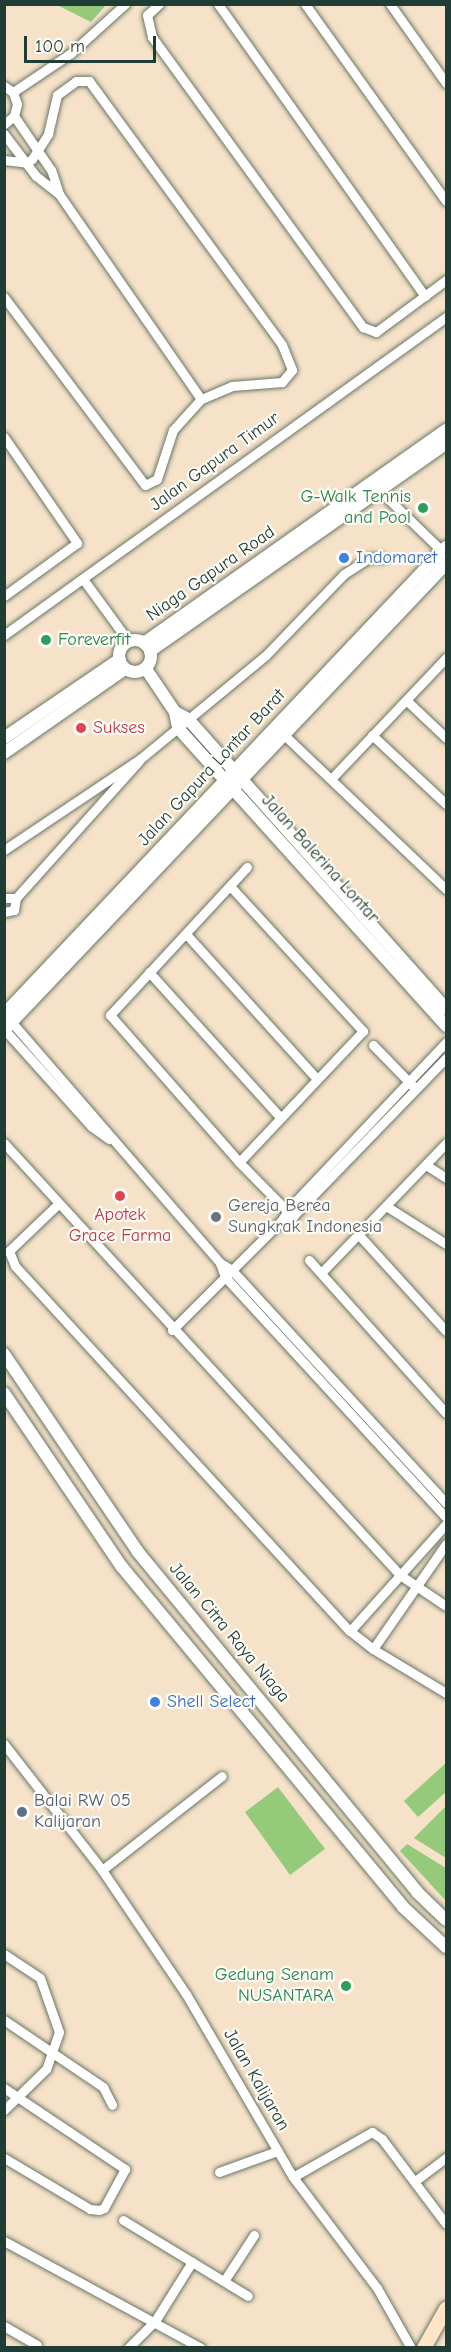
<!DOCTYPE html>
<html>
<head>
<meta charset="utf-8">
<style>
  body { margin:0 }
  #map { position:relative; width:451px; height:2352px; overflow:hidden; background:#f5e2c8; font-family:"Comic Neue",sans-serif }
  div>[style] { position:absolute }
  [style*='--x'] { left:calc(var(--x)*1px); top:calc(var(--y)*1px); width:calc(var(--w)*1px); rotate:calc(var(--a)*1deg) }
  .green>* { inset:0; background:#95ca7b }
  .roads { filter:drop-shadow(0 0 2px #6a7768) drop-shadow(0 0 2px #6a7768) }
  .minor>* { height:9px; margin:-4.5px; padding:0 4.5px; transform-origin:4.5px; border-radius:4.5px; background:#fff }
  .tertiary>* { height:12px; margin:-6px; padding:0 6px; transform-origin:6px; border-radius:6px; background:#fff }
  .tertiary>.ring { margin:-6px; padding:0; box-sizing:content-box; background:none; border:12px solid #fff; border-radius:50% }
  .secondary>* { height:14px; margin:-7px; padding:0 7px; transform-origin:7px; border-radius:7px; background:#ffe4c6 }
  .dots>* { width:16px; height:16px; translate:-50% -50%; box-sizing:border-box; border:3px solid #fdfcf7; border-radius:50% }
  span { translate:-50% -50%; white-space:nowrap; text-align:center; line-height:1.15; -webkit-text-stroke:4.5px #fdfcf7; paint-order:stroke }
  .street-label { font-size:18px; color:#1f3d34 }
  .leisure-label { font-size:18px; color:#27864d }
  .right { translate:-100% -50%; text-align:right }
  .left { translate:0 -50%; text-align:left }
  .shop-label { font-size:18px; color:#366cbe }
  .health-label { font-size:18px; color:#be3a42 }
  .worship-label { font-size:18px; color:#5b616d }
  .service-label { font-size:18px; color:#4e5e75 }
  .frame { position:absolute; inset:0; border:6px solid #1f3d34; pointer-events:none }
  .scale { position:absolute; left:24px; top:36px; width:132px; height:27px; box-sizing:border-box; border:3px solid #1f3d34; border-top:0; padding-left:8px; font-size:18px; line-height:21px; white-space:nowrap; color:#1f3d34; -webkit-text-stroke:4px #fdfcf7; paint-order:stroke }
</style>
</head>
<body>
<div id="map">
  <div class="green">
    <div style="clip-path:polygon(57px 5px,106px 5px,91px 22px)"></div>
    <div style="clip-path:polygon(446px 1763px,446px 1792px,418px 1817px,404px 1801px)"></div>
    <div style="clip-path:polygon(278px 1787px,325px 1849px,290px 1875px,245px 1812px)"></div>
    <div style="clip-path:polygon(446px 1806px,446px 1858px,414px 1838px)"></div>
    <div style="clip-path:polygon(407px 1844px,446px 1868px,446px 1901px,400px 1851px)"></div>
  </div>
  <div class="roads">
    <div class="minor">
      <div style="--x:159;--y:4;--w:16;--a:137"></div>
      <div style="--x:147;--y:15;--w:23;--a:77"></div>
      <div style="--x:152;--y:37;--w:359;--a:54"></div>
      <div style="--x:363;--y:327;--w:14;--a:21"></div>
      <div style="--x:376;--y:332;--w:87;--a:-36.6"></div>
      <div style="--x:218;--y:4;--w:358;--a:54.7"></div>
      <div style="--x:305;--y:4;--w:242;--a:54.4"></div>
      <div style="--x:390;--y:4;--w:97;--a:54.7"></div>
      <div style="--x:4;--y:86;--w:11;--a:34"></div>
      <div style="--x:13;--y:92;--w:13;--a:72"></div>
      <div style="--x:17;--y:104;--w:12;--a:104"></div>
      <div style="--x:14;--y:116;--w:13;--a:141"></div>
      <div style="--x:13;--y:92;--w:70;--a:-33.9"></div>
      <div style="--x:71;--y:53;--w:73;--a:-42.2"></div>
      <div style="--x:4;--y:134;--w:53;--a:52.7"></div>
      <div style="--x:36;--y:176;--w:29;--a:38"></div>
      <div style="--x:59;--y:194;--w:25;--a:-108"></div>
      <div style="--x:51;--y:170;--w:65;--a:-124.4"></div>
      <div style="--x:4;--y:160;--w:23;--a:7"></div>
      <div style="--x:27;--y:163;--w:6;--a:-39"></div>
      <div style="--x:32;--y:159;--w:30;--a:-57"></div>
      <div style="--x:48;--y:134;--w:40;--a:-77"></div>
      <div style="--x:57;--y:95;--w:24;--a:-36"></div>
      <div style="--x:76;--y:81;--w:13;--a:0"></div>
      <div style="--x:89;--y:81;--w:327;--a:53.8"></div>
      <div style="--x:282;--y:345;--w:27;--a:68"></div>
      <div style="--x:292;--y:370;--w:16;--a:130"></div>
      <div style="--x:282;--y:382;--w:50;--a:175.4"></div>
      <div style="--x:232;--y:386;--w:34;--a:157"></div>
      <div style="--x:201;--y:399;--w:42;--a:132.1"></div>
      <div style="--x:173;--y:430;--w:52;--a:108.1"></div>
      <div style="--x:157;--y:479;--w:13;--a:153"></div>
      <div style="--x:145;--y:485;--w:235;--a:-126.9"></div>
      <div style="--x:59;--y:194;--w:249;--a:55.3"></div>
      <div style="--x:4;--y:437;--w:129;--a:55.4"></div>
      <div style="--x:77;--y:543;--w:90;--a:144"></div>
      <div style="--x:375;--y:486;--w:99;--a:44.2"></div>
      <div style="--x:83;--y:579;--w:78;--a:53.9"></div>
      <div style="--x:4;--y:635;--w:545;--a:-35.73"></div>
      <div style="--x:406;--y:700;--w:55;--a:43.5"></div>
      <div style="--x:281;--y:732;--w:228;--a:43.6"></div>
      <div style="--x:372;--y:735;--w:101;--a:43"></div>
      <div style="--x:331;--y:779;--w:167;--a:-46.5"></div>
      <div style="--x:4;--y:850;--w:164;--a:-33.8"></div>
      <div style="--x:140;--y:759;--w:163;--a:-39.5"></div>
      <div style="--x:266;--y:655;--w:112;--a:-46.1"></div>
      <div style="--x:344;--y:574;--w:30;--a:-33"></div>
      <div style="--x:369;--y:558;--w:13;--a:0"></div>
      <div style="--x:247;--y:867;--w:202;--a:132.8"></div>
      <div style="--x:110;--y:1015;--w:196;--a:48.7"></div>
      <div style="--x:239;--y:1162;--w:77;--a:45.5"></div>
      <div style="--x:230;--y:886;--w:197;--a:47.5"></div>
      <div style="--x:363;--y:1031;--w:180;--a:133.4"></div>
      <div style="--x:4;--y:898;--w:12;--a:0"></div>
      <div style="--x:16;--y:898;--w:184;--a:-48.1"></div>
      <div style="--x:4;--y:912;--w:10;--a:-11"></div>
      <div style="--x:14;--y:910;--w:12;--a:-81"></div>
      <div style="--x:186;--y:934;--w:195;--a:47.9"></div>
      <div style="--x:149;--y:972;--w:195;--a:47.9"></div>
      <div style="--x:8;--y:1018;--w:324;--a:49.1"></div>
      <div style="--x:4;--y:1029;--w:130;--a:48.1"></div>
      <div style="--x:91;--y:1126;--w:22;--a:36"></div>
      <div style="--x:373;--y:1045;--w:57;--a:45.7"></div>
      <div style="--x:4;--y:1143;--w:586;--a:47.49"></div>
      <div style="--x:400;--y:1575;--w:55;--a:34"></div>
      <div style="--x:426;--y:1165;--w:24;--a:33"></div>
      <div style="--x:58;--y:1204;--w:68;--a:136.2"></div>
      <div style="--x:9;--y:1251;--w:16;--a:68"></div>
      <div style="--x:15;--y:1266;--w:495;--a:47.5"></div>
      <div style="--x:350;--y:1631;--w:29;--a:38"></div>
      <div style="--x:373;--y:1649;--w:85;--a:31.1"></div>
      <div style="--x:386;--y:1206;--w:71;--a:32.3"></div>
      <div style="--x:289;--y:1220;--w:226;--a:-45.9"></div>
      <div style="--x:358;--y:1234;--w:131;--a:47.8"></div>
      <div style="--x:309;--y:1260;--w:205;--a:48.2"></div>
      <div style="--x:321;--y:1273;--w:180;--a:-46.1"></div>
      <div style="--x:172;--y:1330;--w:154;--a:-45"></div>
      <div style="--x:281;--y:1221;--w:19;--a:-55"></div>
      <div style="--x:292;--y:1205;--w:224;--a:-46.6"></div>
      <div style="--x:446;--y:1503;--w:316;--a:-132.6"></div>
      <div style="--x:232;--y:1270;--w:14;--a:-150"></div>
      <div style="--x:220;--y:1263;--w:15;--a:70"></div>
      <div style="--x:225;--y:1277;--w:326;--a:47.4"></div>
      <div style="--x:350;--y:1631;--w:144;--a:-48.1"></div>
      <div style="--x:373;--y:1649;--w:128;--a:-55.2"></div>
      <div style="--x:4;--y:1744;--w:160;--a:52.1"></div>
      <div style="--x:102;--y:1870;--w:150;--a:55.9"></div>
      <div style="--x:186;--y:1994;--w:212;--a:59.7"></div>
      <div style="--x:293;--y:2177;--w:139;--a:52.9"></div>
      <div style="--x:377;--y:2288;--w:69;--a:60.5"></div>
      <div style="--x:102;--y:1870;--w:152;--a:-38.1"></div>
      <div style="--x:4;--y:1954;--w:43;--a:33.7"></div>
      <div style="--x:40;--y:1978;--w:57;--a:70.6"></div>
      <div style="--x:59;--y:2032;--w:39;--a:109"></div>
      <div style="--x:46;--y:2069;--w:59;--a:135.7"></div>
      <div style="--x:4;--y:2020;--w:120;--a:34.1"></div>
      <div style="--x:103;--y:2087;--w:20;--a:63"></div>
      <div style="--x:4;--y:2088;--w:146;--a:33.8"></div>
      <div style="--x:125;--y:2169;--w:44;--a:118.3"></div>
      <div style="--x:104;--y:2208;--w:5;--a:158"></div>
      <div style="--x:99;--y:2210;--w:9;--a:-174"></div>
      <div style="--x:90;--y:2209;--w:100;--a:-149.3"></div>
      <div style="--x:219;--y:2172;--w:62;--a:-19.9"></div>
      <div style="--x:293;--y:2177;--w:91;--a:-29.7"></div>
      <div style="--x:372;--y:2132;--w:12;--a:35"></div>
      <div style="--x:382;--y:2139;--w:106;--a:53"></div>
      <div style="--x:415;--y:2181;--w:39;--a:-37"></div>
      <div style="--x:123;--y:2220;--w:146;--a:31.3"></div>
      <div style="--x:4;--y:2241;--w:224;--a:28.5"></div>
      <div style="--x:224;--y:2281;--w:55;--a:-56.9"></div>
      <div style="--x:4;--y:2326;--w:38;--a:30"></div>
      <div style="--x:128;--y:2348;--w:38;--a:-45"></div>
      <div style="--x:155;--y:2321;--w:70;--a:-57.9"></div>
    </div>
    <div class="tertiary">
      <div class="ring" style="left:119px;top:640px;width:20px;height:20px"></div>
      <div style="--x:144;--y:643;--w:370;--a:-35.2"></div>
      <div style="--x:150;--y:651;--w:361;--a:-35"></div>
      <div style="--x:146;--y:669;--w:52;--a:56"></div>
      <div style="--x:175;--y:712;--w:16;--a:79"></div>
      <div style="--x:178;--y:728;--w:401;--a:48"></div>
      <div style="--x:175;--y:712;--w:15;--a:28"></div>
      <div style="--x:188;--y:719;--w:388;--a:48.3"></div>
      <div style="--x:4;--y:738;--w:140;--a:-34.3"></div>
      <div style="--x:4;--y:753;--w:147;--a:-34.8"></div>
      <div style="--x:4;--y:1014;--w:643;--a:-46.58"></div>
      <div style="--x:4;--y:1030;--w:642;--a:-46.51"></div>
      <div style="--x:4;--y:1354;--w:239;--a:55.9"></div>
      <div style="--x:138;--y:1552;--w:440;--a:50.6"></div>
      <div style="--x:417;--y:1892;--w:40;--a:44"></div>
      <div style="--x:4;--y:1393;--w:210;--a:55.9"></div>
      <div style="--x:122;--y:1567;--w:441;--a:50.4"></div>
      <div style="--x:403;--y:1907;--w:59;--a:42.9"></div>
    </div>
    <div class="secondary">
      <div style="--x:424;--y:2348;--w:45;--a:-60.6"></div>
    </div>
  </div>
  <div class="dots">
    <div style="left:423px;top:508px;background:#2e9e5b"></div>
    <div style="left:344px;top:558px;background:#3f7fe0"></div>
    <div style="left:46px;top:640px;background:#2e9e5b"></div>
    <div style="left:81px;top:728px;background:#e0444e"></div>
    <div style="left:120px;top:1196px;background:#e0444e"></div>
    <div style="left:216px;top:1217px;background:#6b7280"></div>
    <div style="left:155px;top:1702px;background:#3f7fe0"></div>
    <div style="left:22px;top:1812px;background:#5c6f8a"></div>
    <div style="left:346px;top:1986px;background:#2e9e5b"></div>
  </div>
  <div class="street-label">
    <span style="left:215px;top:462px;rotate:-36deg">Jalan Gapura Timur</span>
    <span style="left:211px;top:574px;rotate:-35deg">Niaga Gapura Road</span>
    <span style="left:212px;top:768px;rotate:-47deg">Jalan Gapura Lontar Barat</span>
    <span style="left:320px;top:859px;rotate:48deg">Jalan Balerina Lontar</span>
    <span style="left:229px;top:1633px;rotate:50deg">Jalan Citra Raya Niaga</span>
    <span style="left:256px;top:2080px;rotate:60deg">Jalan Kalijaran</span>
  </div>
  <div class="leisure-label">
    <span class="right" style="left:411px;top:508px">G-Walk Tennis<br>and Pool</span>
    <span class="left" style="left:58px;top:640px">Foreverfit</span>
    <span class="right" style="left:334px;top:1986px">Gedung Senam<br>NUSANTARA</span>
  </div>
  <div class="shop-label">
    <span class="left" style="left:356px;top:558px">Indomaret</span>
    <span class="left" style="left:167px;top:1702px">Shell Select</span>
  </div>
  <div class="health-label">
    <span class="left" style="left:93px;top:728px">Sukses</span>
    <span style="left:120px;top:1226px">Apotek<br>Grace Farma</span>
  </div>
  <div class="worship-label">
    <span class="left" style="left:228px;top:1217px">Gereja Berea<br>Sungkrak Indonesia</span>
  </div>
  <div class="service-label">
    <span class="left" style="left:34px;top:1812px">Balai RW 05<br>Kalijaran</span>
  </div>
  <div class="frame"></div>
  <div class="scale">100 m</div>
</div>
</body>
</html>
